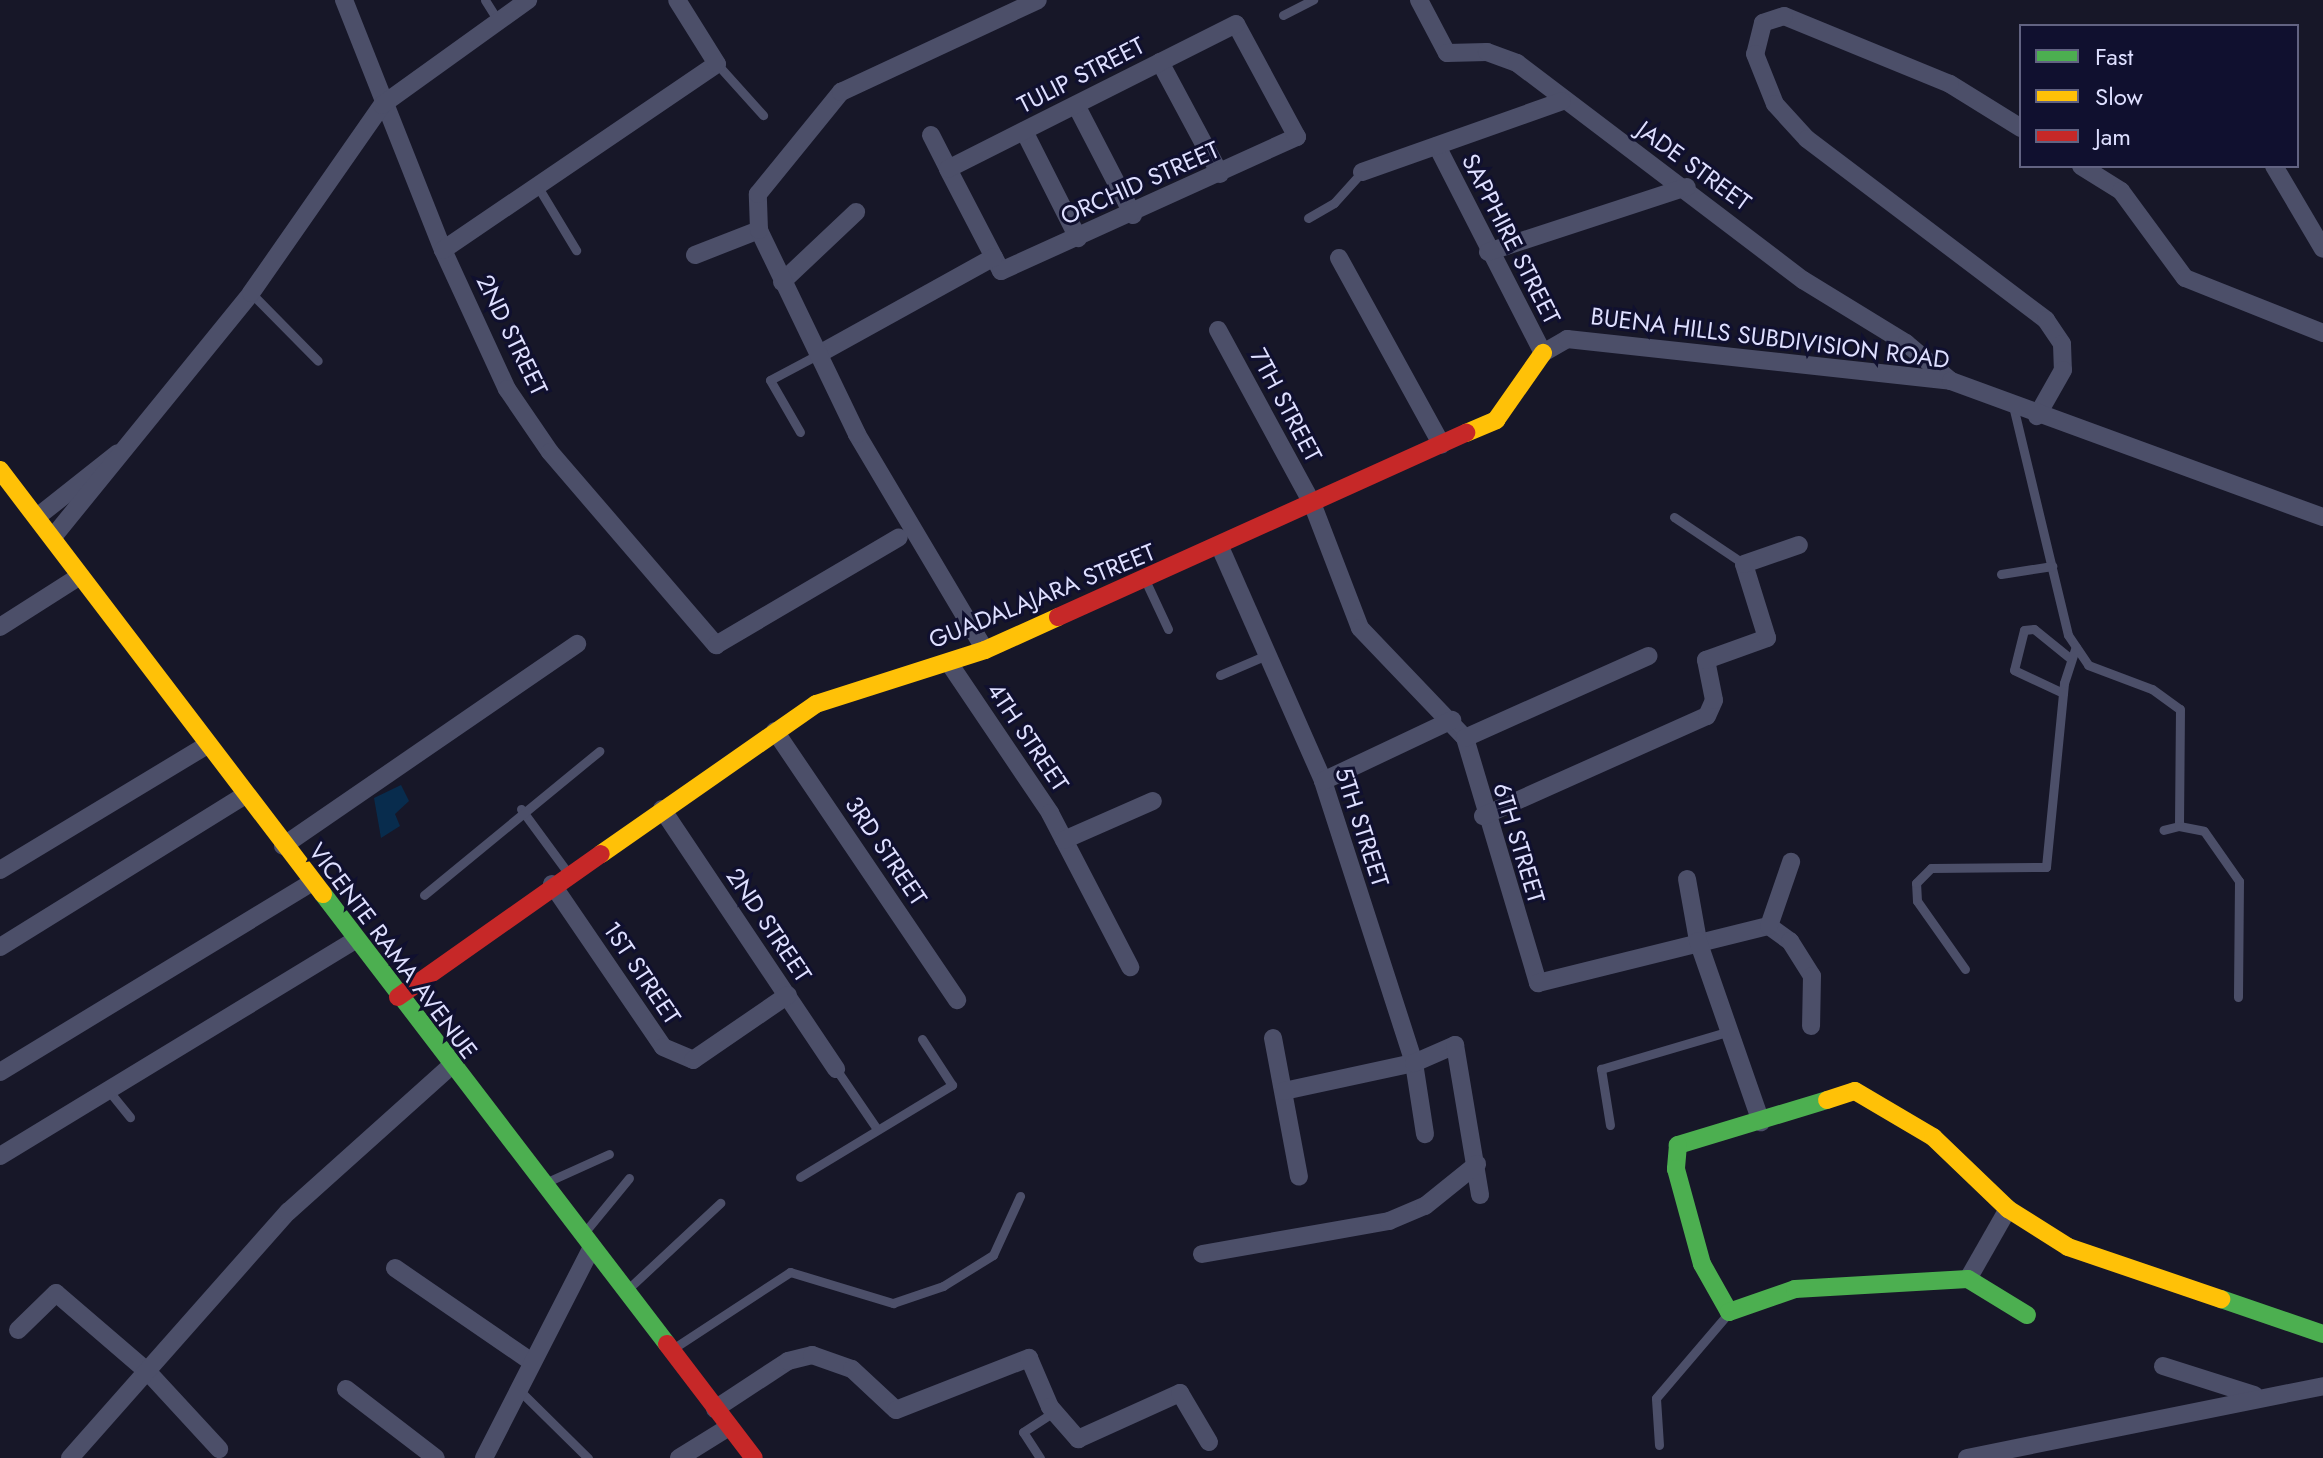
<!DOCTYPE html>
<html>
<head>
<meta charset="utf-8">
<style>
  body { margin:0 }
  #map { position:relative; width:2323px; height:1458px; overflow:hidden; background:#171728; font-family:Jost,sans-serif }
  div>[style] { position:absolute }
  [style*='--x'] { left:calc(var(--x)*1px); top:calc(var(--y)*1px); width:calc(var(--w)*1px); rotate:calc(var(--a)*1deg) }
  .water>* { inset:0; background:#082c4d }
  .lane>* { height:9px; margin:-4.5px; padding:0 4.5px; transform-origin:4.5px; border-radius:4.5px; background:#4c4f69 }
  .street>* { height:18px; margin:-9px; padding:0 9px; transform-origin:9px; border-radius:9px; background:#4c4f69 }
  .fast>* { height:18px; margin:-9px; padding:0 9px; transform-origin:9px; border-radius:9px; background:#4caf50 }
  .slow>* { height:18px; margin:-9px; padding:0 9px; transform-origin:9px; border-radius:9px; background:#ffc107 }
  .jam>* { height:18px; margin:-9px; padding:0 9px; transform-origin:9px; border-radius:9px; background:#c62828 }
  span { translate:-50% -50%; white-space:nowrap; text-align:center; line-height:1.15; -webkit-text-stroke:6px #10102f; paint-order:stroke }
  .street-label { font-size:24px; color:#dedfff }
  .legend { position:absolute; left:2019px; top:24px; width:280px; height:144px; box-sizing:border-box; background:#10102f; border:2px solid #626382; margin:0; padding:10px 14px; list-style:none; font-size:24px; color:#dedfff }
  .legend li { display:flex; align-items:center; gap:16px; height:40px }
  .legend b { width:40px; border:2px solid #626382 }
</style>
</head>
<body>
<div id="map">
  <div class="water">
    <div style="clip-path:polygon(401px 785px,409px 801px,395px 814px,400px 826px,381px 838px,374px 798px)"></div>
  </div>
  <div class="lane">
    <div style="--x:485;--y:0;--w:25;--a:58"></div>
    <div style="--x:1283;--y:15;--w:34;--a:-27"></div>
    <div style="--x:717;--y:64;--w:69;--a:48"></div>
    <div style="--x:538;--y:187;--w:74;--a:58.9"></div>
    <div style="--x:1308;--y:218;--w:30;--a:-30"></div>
    <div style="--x:1334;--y:203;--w:42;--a:-47.9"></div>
    <div style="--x:251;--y:293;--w:95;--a:45.4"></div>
    <div style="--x:2014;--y:410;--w:231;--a:76.5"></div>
    <div style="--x:2068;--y:635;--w:36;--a:56"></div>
    <div style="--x:2088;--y:665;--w:68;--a:20.6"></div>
    <div style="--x:2152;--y:689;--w:34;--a:36"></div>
    <div style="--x:2180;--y:709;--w:117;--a:90.5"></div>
    <div style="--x:2179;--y:826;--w:16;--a:166"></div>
    <div style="--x:800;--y:432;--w:60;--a:-120"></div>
    <div style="--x:770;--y:380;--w:55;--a:-28"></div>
    <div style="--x:1674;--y:517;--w:84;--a:33.9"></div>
    <div style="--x:2001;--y:574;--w:52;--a:-8.9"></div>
    <div style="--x:1146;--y:582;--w:52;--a:64.9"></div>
    <div style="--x:1220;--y:675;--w:53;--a:-23.2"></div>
    <div style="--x:2063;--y:693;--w:54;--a:-154.9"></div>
    <div style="--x:2014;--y:670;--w:41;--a:-76"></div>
    <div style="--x:2024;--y:630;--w:10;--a:-6"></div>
    <div style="--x:2034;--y:629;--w:46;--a:38.9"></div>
    <div style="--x:521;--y:809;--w:79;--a:53.7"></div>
    <div style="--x:2179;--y:826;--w:25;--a:11"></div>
    <div style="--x:2204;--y:831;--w:61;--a:55"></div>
    <div style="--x:2239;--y:881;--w:116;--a:90.5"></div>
    <div style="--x:424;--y:895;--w:227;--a:-39.4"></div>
    <div style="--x:1965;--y:969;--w:83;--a:-125.2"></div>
    <div style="--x:1917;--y:901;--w:18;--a:-93"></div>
    <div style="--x:1916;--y:883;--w:21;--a:-45"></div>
    <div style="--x:1931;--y:868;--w:115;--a:-0.5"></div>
    <div style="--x:2046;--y:867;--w:185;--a:-84.4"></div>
    <div style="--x:2064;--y:683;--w:38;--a:-72"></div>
    <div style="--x:836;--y:1069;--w:73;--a:55.7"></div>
    <div style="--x:108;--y:1090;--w:35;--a:51"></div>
    <div style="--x:1610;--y:1125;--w:57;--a:-99.1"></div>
    <div style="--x:1601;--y:1069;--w:134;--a:-16.4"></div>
    <div style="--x:800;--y:1177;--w:178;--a:-31.2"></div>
    <div style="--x:952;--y:1085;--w:55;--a:-123.1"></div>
    <div style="--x:547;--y:1182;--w:68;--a:-24.3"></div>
    <div style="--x:584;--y:1233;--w:71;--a:-50.7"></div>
    <div style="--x:629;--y:1288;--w:125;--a:-43"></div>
    <div style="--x:674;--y:1348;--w:139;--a:-33.2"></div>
    <div style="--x:790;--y:1272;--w:108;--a:16.8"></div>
    <div style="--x:893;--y:1303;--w:53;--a:-18.8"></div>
    <div style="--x:943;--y:1286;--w:59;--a:-31.8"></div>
    <div style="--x:993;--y:1255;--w:65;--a:-65.4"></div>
    <div style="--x:519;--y:1390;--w:97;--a:44.6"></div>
    <div style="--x:1659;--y:1445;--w:47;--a:-93.7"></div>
    <div style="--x:1656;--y:1398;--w:109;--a:-49.5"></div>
    <div style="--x:1040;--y:1458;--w:31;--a:-123"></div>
    <div style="--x:1023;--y:1432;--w:37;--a:-33"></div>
  </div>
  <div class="street">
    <div style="--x:344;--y:0;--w:269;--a:68.4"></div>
    <div style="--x:443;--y:250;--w:153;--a:65.3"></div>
    <div style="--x:507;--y:389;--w:76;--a:55.7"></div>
    <div style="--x:550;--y:452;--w:255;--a:49.3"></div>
    <div style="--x:716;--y:645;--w:212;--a:-30.5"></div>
    <div style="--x:1419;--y:0;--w:60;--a:62.2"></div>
    <div style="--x:1447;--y:53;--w:40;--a:-1.4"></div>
    <div style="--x:1487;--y:52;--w:32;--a:20"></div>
    <div style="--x:1517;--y:63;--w:359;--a:37.2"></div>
    <div style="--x:1803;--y:280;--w:121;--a:31.5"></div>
    <div style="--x:1906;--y:343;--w:59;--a:40.2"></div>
    <div style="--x:1160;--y:62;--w:127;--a:61.8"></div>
    <div style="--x:1076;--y:105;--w:124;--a:62.6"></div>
    <div style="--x:2021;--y:128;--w:84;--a:-148.2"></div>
    <div style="--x:1950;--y:84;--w:179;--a:-157.7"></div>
    <div style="--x:1784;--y:16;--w:22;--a:162"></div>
    <div style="--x:1763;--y:23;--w:32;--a:104"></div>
    <div style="--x:1755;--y:54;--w:54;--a:68.2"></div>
    <div style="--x:1775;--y:104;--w:47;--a:47.6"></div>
    <div style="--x:1807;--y:139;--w:300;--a:37.1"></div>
    <div style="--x:2046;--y:320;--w:29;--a:56"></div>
    <div style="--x:2062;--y:344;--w:26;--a:88"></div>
    <div style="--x:2063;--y:370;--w:53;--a:119.5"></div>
    <div style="--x:1024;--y:131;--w:120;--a:63.2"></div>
    <div style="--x:931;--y:135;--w:38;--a:63"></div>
    <div style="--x:948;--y:169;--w:115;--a:62.5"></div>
    <div style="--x:1001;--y:271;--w:325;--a:-24.4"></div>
    <div style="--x:1297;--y:137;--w:128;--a:-118.4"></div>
    <div style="--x:1236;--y:24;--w:322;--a:153.3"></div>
    <div style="--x:1437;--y:146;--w:233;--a:62.9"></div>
    <div style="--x:1543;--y:353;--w:28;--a:-30"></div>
    <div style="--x:1567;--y:339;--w:386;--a:6.2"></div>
    <div style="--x:1951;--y:381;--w:396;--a:20.1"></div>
    <div style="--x:2081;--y:166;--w:47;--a:32"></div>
    <div style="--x:2121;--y:191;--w:108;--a:53.7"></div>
    <div style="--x:2185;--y:278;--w:149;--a:21.7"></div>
    <div style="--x:2274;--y:166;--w:96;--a:59.4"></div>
    <div style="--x:1362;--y:172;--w:212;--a:-19.5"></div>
    <div style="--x:443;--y:250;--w:331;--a:-34.2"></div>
    <div style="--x:717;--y:64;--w:75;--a:-122"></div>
    <div style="--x:1488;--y:252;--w:209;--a:-18.1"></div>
    <div style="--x:695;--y:255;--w:69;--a:-21.3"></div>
    <div style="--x:1339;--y:258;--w:213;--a:61.2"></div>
    <div style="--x:782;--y:282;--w:102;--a:-43.4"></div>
    <div style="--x:1218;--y:330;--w:197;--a:61.5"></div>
    <div style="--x:1312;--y:503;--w:134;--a:69"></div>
    <div style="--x:1360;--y:628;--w:152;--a:46.3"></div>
    <div style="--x:1465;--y:738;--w:256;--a:73.4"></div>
    <div style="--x:1538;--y:983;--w:238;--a:-13.9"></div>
    <div style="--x:1769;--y:926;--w:26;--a:36"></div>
    <div style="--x:1790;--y:941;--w:41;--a:57.8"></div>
    <div style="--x:1812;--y:976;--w:50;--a:91.1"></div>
    <div style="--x:819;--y:354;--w:200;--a:-29"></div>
    <div style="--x:37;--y:517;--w:103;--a:-38.3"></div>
    <div style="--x:53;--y:537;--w:314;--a:-50.9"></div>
    <div style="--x:251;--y:293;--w:229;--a:-55.1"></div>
    <div style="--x:382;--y:105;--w:180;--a:-35.7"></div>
    <div style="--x:1220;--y:547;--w:256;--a:66.2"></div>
    <div style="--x:1323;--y:781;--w:296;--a:72.1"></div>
    <div style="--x:1414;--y:1063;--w:72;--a:81.2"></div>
    <div style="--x:0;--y:627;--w:95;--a:-32.5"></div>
    <div style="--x:985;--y:650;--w:251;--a:-120.7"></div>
    <div style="--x:857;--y:434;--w:226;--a:-115.7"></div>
    <div style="--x:759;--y:230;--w:36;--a:-92"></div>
    <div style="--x:758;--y:194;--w:132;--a:-50.9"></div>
    <div style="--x:841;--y:92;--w:217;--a:-25"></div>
    <div style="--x:949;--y:663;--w:181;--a:56"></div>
    <div style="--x:1050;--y:813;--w:174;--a:62.5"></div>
    <div style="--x:775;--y:731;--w:325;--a:55.9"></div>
    <div style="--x:1465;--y:738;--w:201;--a:-24.1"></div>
    <div style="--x:1323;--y:781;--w:143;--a:-25.3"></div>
    <div style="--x:662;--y:809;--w:313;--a:56.2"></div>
    <div style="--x:1483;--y:816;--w:245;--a:-24.1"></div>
    <div style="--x:1707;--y:716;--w:17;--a:-66"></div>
    <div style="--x:1714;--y:700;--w:41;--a:-101.3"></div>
    <div style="--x:1706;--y:660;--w:65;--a:-19.8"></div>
    <div style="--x:1767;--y:638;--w:77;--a:-107.3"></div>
    <div style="--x:1744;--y:564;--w:58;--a:-19.1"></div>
    <div style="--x:1064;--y:840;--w:97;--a:-23.7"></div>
    <div style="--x:283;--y:846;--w:357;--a:-34.5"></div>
    <div style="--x:0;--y:870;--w:242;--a:-31.1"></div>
    <div style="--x:1687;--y:879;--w:63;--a:79.9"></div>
    <div style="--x:1698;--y:941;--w:192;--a:70.8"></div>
    <div style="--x:552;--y:884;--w:197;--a:55.7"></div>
    <div style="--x:663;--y:1047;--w:33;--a:23"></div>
    <div style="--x:693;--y:1060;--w:115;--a:-34.4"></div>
    <div style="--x:1769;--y:926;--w:68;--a:-71"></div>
    <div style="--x:0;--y:947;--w:288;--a:-31.8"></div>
    <div style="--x:1273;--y:1038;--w:141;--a:79.4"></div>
    <div style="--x:0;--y:1072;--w:364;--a:-31.3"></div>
    <div style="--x:1284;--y:1091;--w:133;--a:-12.2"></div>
    <div style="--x:1414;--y:1063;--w:45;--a:-23.7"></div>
    <div style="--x:1455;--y:1045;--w:152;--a:80.5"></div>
    <div style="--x:0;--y:1156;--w:414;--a:-31.3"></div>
    <div style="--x:1202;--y:1254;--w:190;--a:-10"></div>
    <div style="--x:1389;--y:1221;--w:39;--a:-23"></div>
    <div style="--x:1425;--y:1206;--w:67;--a:-38.9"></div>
    <div style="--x:395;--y:1268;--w:166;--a:34.5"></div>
    <div style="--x:1968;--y:1279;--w:81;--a:-60.3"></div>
    <div style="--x:18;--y:1330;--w:53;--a:-44.2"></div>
    <div style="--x:56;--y:1293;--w:121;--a:40.7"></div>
    <div style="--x:148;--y:1372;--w:105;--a:47.3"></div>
    <div style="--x:2163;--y:1366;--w:96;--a:17.7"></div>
    <div style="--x:346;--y:1389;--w:113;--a:37.5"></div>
    <div style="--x:715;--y:1409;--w:87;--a:-33.3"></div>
    <div style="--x:788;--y:1361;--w:25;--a:-14"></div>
    <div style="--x:812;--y:1355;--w:42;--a:19.3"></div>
    <div style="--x:852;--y:1369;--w:60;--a:43"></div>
    <div style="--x:896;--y:1410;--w:143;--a:-21.4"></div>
    <div style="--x:1029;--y:1358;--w:53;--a:66.8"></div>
    <div style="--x:1050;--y:1407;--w:43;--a:48.8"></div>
    <div style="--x:1078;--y:1439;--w:112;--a:-24.3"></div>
    <div style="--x:1180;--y:1393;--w:57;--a:59.4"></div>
    <div style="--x:70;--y:1458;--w:329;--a:-48.5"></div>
    <div style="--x:288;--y:1212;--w:219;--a:-41.9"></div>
    <div style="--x:484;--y:1458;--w:235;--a:-62.9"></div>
    <div style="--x:679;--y:1458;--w:59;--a:-31.8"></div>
    <div style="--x:1967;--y:1458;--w:363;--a:-11.4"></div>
  </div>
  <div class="fast">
    <div style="--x:323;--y:894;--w:566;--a:52.6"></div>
    <div style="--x:1827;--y:1100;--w:156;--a:163.2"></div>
    <div style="--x:1678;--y:1145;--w:24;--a:95"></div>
    <div style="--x:1676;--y:1169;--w:98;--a:74.7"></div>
    <div style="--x:1702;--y:1264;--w:55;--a:60.6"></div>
    <div style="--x:1729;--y:1312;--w:70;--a:-19.2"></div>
    <div style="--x:1795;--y:1289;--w:173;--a:-3.3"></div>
    <div style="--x:1968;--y:1279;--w:69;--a:31.4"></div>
    <div style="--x:2221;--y:1299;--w:108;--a:18.9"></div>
  </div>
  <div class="slow">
    <div style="--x:1466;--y:433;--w:33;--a:-23"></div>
    <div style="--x:1496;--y:420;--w:82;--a:-55"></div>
    <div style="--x:0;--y:470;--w:533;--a:52.7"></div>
    <div style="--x:601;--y:854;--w:262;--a:-34.9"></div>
    <div style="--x:816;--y:704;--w:177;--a:-17.7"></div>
    <div style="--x:985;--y:650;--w:80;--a:-24.3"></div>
    <div style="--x:1827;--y:1100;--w:29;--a:-18"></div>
    <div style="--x:1855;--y:1091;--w:91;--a:30.5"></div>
    <div style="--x:1933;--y:1137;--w:104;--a:43.8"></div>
    <div style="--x:2008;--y:1209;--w:71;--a:32.3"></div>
    <div style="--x:2068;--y:1247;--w:162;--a:18.8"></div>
  </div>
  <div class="jam">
    <div style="--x:1058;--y:617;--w:448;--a:-24.3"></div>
    <div style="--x:398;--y:997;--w:248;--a:-35.2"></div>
    <div style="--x:667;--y:1344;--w:143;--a:52.7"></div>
  </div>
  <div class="street-label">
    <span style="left:1081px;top:75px;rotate:-27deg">TULIP STREET</span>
    <span style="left:1694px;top:166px;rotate:36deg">JADE STREET</span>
    <span style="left:1140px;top:183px;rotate:-24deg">ORCHID STREET</span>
    <span style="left:1511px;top:239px;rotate:63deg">SAPPHIRE STREET</span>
    <span style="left:512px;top:335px;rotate:64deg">2ND STREET</span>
    <span style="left:1770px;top:338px;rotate:7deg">BUENA HILLS SUBDIVISION ROAD</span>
    <span style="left:1286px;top:405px;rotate:62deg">7TH STREET</span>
    <span style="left:1042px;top:596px;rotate:-22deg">GUADALAJARA STREET</span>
    <span style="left:1028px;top:737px;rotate:56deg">4TH STREET</span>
    <span style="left:1362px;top:827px;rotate:72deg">5TH STREET</span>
    <span style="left:1519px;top:843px;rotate:73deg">6TH STREET</span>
    <span style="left:886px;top:851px;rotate:56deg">3RD STREET</span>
    <span style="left:769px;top:925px;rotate:56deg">2ND STREET</span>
    <span style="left:393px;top:951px;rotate:53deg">VICENTE RAMA AVENUE</span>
    <span style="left:642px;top:973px;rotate:56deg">1ST STREET</span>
  </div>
  <ul class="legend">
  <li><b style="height:10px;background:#4caf50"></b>Fast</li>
  <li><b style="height:10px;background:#ffc107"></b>Slow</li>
  <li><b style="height:10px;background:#c62828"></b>Jam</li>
  </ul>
</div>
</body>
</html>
